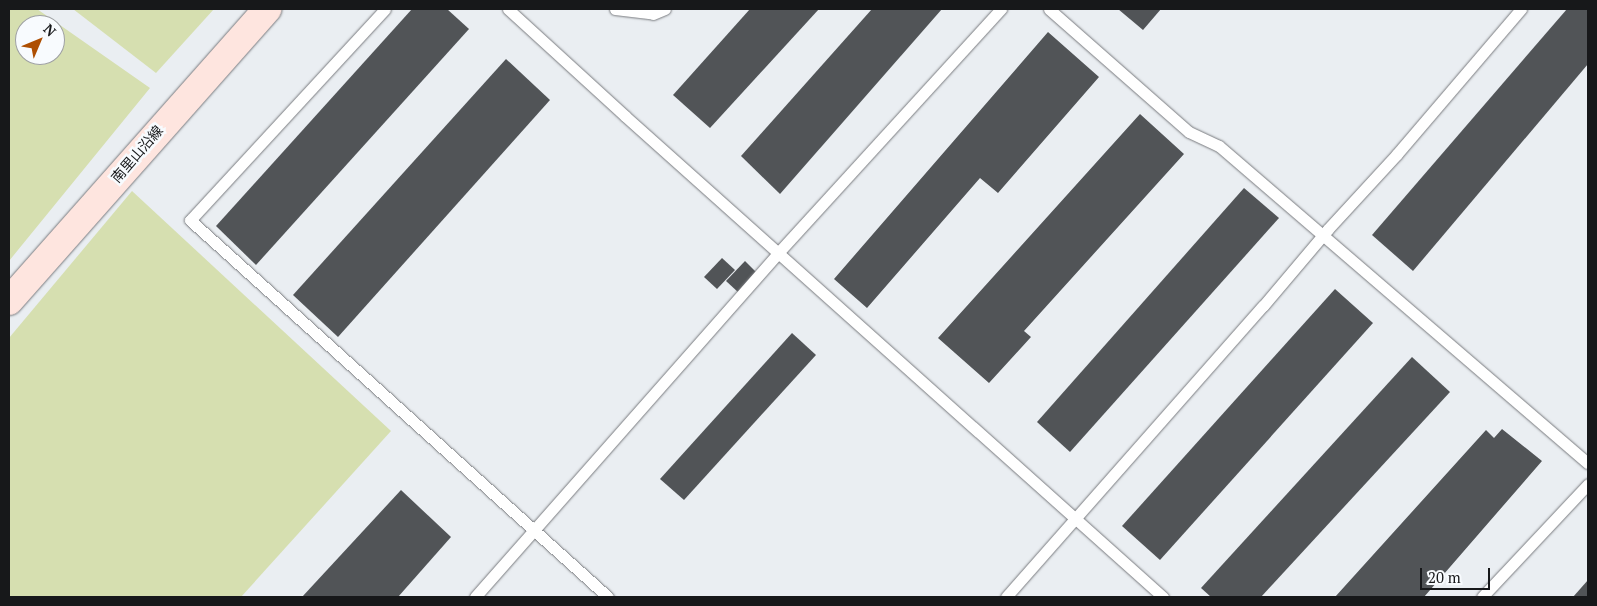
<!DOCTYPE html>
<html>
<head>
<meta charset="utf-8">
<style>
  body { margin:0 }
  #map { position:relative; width:1597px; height:606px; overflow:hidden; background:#eaeef2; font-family:"PT Serif","Noto Sans JP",serif }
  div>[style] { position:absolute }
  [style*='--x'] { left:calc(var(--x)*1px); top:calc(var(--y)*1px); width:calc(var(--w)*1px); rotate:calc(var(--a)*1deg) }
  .green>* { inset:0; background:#d6dfb0 }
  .building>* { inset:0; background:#515457 }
  .roads { filter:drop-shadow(0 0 1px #787a7e) drop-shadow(0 0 1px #787a7e) }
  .lane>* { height:11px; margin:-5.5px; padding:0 5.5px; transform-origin:5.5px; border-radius:5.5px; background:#fff }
  .secondary>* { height:28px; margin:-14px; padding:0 14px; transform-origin:14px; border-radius:14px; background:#fee5df }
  span { translate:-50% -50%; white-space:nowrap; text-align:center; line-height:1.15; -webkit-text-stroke:5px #f8fbfe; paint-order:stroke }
  .street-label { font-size:14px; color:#17181a }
  .frame { position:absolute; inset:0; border:10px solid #17181a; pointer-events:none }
  .north { position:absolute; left:15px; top:15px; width:50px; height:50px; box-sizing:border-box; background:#f8fbfe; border:1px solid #9ea0a3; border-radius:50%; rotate:45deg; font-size:14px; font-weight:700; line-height:20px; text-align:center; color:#17181a }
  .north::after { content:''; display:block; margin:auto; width:18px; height:22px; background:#ae4f02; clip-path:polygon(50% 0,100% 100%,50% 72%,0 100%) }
  .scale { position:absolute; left:1420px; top:568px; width:70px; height:22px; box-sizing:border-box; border:2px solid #17181a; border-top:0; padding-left:6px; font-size:15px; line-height:18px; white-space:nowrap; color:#17181a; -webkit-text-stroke:4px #f8fbfe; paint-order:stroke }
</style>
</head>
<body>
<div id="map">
  <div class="green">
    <div style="clip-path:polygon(evenodd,9px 9px,37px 9px,150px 88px,9px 261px,9px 9px,25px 25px,55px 25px,55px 55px,25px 55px,25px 25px)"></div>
    <div style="clip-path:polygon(73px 9px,214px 9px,156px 73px)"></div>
    <div style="clip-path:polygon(132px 191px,391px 431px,241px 597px,9px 597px,9px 338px)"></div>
  </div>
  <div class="building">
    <div style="clip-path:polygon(412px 9px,447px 9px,469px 29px,256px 265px,216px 226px)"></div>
    <div style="clip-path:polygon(750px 9px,819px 9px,710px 128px,673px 95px)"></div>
    <div style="clip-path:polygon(872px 9px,942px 9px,780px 194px,741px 156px)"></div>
    <div style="clip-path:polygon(1118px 9px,1161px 9px,1143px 30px)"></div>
    <div style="clip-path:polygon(1567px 9px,1588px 10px,1588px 64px,1413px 271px,1372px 235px)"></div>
    <div style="clip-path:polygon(1048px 32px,1099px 77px,998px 193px,980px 178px,867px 308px,834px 279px)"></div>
    <div style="clip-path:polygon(506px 59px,550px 100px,338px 337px,293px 295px)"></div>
    <div style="clip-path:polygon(1140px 114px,1184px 154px,1024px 331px,1031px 337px,989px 383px,938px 338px)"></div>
    <div style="clip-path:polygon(1244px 188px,1279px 218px,1070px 452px,1037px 422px)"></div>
    <div style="clip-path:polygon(722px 258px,735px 270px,717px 289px,704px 277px)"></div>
    <div style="clip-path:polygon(745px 261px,757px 273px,739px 293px,726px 281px)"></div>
    <div style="clip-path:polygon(1335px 289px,1373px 323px,1160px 560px,1122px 526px)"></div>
    <div style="clip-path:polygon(792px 333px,816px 355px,684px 500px,660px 479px)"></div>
    <div style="clip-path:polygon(1412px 357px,1450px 392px,1261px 597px,1211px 597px,1201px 588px)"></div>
    <div style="clip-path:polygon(1502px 429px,1542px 461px,1424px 597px,1335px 597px,1486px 430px,1494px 438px)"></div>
    <div style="clip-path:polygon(401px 490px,451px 537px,398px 597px,302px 597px)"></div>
    <div style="clip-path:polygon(1588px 580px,1588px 597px,1573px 597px)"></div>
  </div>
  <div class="roads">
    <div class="lane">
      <div style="--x:385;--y:9;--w:287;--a:132.7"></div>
      <div style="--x:190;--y:220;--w:563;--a:42.05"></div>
      <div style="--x:508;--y:9;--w:159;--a:42.4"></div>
      <div style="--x:625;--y:116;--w:722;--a:41.8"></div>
      <div style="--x:615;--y:9;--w:38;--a:7"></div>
      <div style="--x:653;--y:14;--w:13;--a:-23"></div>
      <div style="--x:1049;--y:9;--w:186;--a:41.3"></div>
      <div style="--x:1189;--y:132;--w:33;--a:25"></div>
      <div style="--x:1219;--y:146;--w:486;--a:40.7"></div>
      <div style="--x:475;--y:597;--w:458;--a:-48.6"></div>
      <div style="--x:778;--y:253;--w:331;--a:-47.6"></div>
      <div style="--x:1006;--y:597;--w:388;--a:-48.6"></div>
      <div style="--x:1263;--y:306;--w:101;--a:-49.8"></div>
      <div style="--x:1328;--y:229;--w:102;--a:-47.4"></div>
      <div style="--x:1397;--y:154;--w:191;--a:-49.5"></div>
      <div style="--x:1482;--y:597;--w:155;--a:-46.8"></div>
    </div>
    <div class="secondary">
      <div style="--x:9;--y:301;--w:390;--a:-48.5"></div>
    </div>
  </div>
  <div class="street-label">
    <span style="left:137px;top:154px;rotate:-49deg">南里山沿線</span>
  </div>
  <div class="frame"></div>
  <div class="north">N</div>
  <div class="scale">20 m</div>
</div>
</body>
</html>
